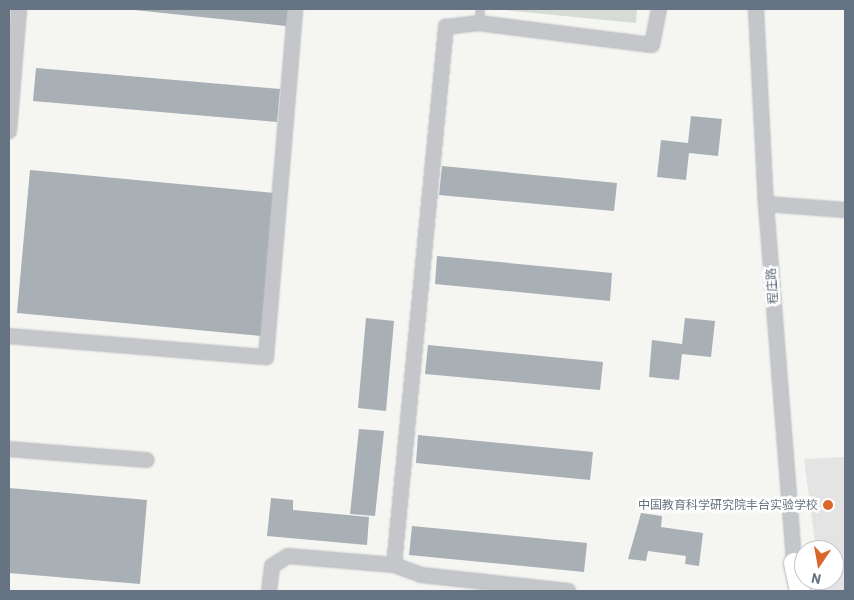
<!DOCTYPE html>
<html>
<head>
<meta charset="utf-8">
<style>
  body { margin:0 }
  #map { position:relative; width:854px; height:600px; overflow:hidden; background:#f5f5f2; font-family:Barlow,"Noto Sans SC",sans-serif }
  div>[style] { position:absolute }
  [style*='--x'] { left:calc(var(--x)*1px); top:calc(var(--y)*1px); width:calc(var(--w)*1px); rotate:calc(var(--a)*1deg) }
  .built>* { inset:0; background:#e3e4e3 }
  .green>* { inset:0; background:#d6dcd3 }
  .building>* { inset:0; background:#a8afb5 }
  .roads { filter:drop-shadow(0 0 1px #b4b8bc) drop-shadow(0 0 1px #b4b8bc) }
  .lane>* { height:7px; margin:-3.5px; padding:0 3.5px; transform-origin:3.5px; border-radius:3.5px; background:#c4c6ca }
  .street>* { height:14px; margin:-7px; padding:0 7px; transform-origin:7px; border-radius:7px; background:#c4c6ca }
  .secondary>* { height:20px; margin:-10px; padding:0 10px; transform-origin:10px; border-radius:10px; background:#fff }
  .dots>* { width:14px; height:14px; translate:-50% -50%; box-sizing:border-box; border:2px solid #fff; border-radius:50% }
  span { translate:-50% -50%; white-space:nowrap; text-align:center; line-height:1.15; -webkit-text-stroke:5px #fff; paint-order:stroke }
  .street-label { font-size:12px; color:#667382 }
  .poi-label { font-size:12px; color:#667382 }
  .right { translate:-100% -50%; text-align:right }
  .frame { position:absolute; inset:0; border:10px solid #667382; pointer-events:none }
  .north { position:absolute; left:794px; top:540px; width:50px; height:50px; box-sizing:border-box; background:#fff; border:1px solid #c2c7cd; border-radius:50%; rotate:192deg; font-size:14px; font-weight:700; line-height:20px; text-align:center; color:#667382 }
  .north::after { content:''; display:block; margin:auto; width:18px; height:22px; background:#da662d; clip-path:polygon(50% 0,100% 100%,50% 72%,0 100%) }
</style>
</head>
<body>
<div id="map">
  <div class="built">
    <div style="clip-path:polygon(845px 457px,845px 591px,822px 591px,820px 580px,834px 580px,834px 550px,816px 550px,804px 459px)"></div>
  </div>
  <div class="green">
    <div style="clip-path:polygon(494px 9px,637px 9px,636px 23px)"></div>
  </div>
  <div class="building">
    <div style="clip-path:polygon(125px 9px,288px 9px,286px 26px)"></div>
    <div style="clip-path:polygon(36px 68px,280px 89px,277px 122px,33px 101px)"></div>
    <div style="clip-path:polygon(691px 116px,722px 119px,718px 156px,689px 153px,686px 180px,657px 177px,661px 140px,688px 143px)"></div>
    <div style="clip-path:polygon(442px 166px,617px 183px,614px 211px,439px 195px)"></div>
    <div style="clip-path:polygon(30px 170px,274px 193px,261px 336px,17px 313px)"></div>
    <div style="clip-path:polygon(437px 256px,612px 273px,610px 301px,435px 284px)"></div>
    <div style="clip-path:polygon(366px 318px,394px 321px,386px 411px,358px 408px)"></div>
    <div style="clip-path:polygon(685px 318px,715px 321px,711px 357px,682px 354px,679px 380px,649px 377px,652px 340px,682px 344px)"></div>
    <div style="clip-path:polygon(428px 345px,603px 362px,600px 390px,425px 374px)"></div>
    <div style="clip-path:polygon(359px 429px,384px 431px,375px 516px,350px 514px)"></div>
    <div style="clip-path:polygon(418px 435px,593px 452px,590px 480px,416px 463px)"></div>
    <div style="clip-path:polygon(9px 488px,147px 500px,140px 584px,9px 573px)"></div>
    <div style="clip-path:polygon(271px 498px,293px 500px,293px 510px,369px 517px,367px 545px,267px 536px)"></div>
    <div style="clip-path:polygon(641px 513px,662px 516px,661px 527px,703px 533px,699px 566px,685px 564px,686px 556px,648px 551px,646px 561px,628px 559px)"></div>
    <div style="clip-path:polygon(412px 526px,587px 543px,584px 572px,409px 555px)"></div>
  </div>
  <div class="roads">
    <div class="lane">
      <div style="--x:478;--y:23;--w:14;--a:-82"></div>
    </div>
    <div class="street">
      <div style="--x:756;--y:9;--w:195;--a:87.1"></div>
      <div style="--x:766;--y:204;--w:360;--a:85.5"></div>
      <div style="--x:9;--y:131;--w:122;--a:-85.3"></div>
      <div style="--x:766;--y:204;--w:79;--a:4.3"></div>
      <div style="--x:9;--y:336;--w:258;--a:4.7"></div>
      <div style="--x:266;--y:357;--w:349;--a:-85.2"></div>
      <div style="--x:9;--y:449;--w:138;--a:4.6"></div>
      <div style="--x:394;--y:565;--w:541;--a:-84.48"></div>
      <div style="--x:446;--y:27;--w:32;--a:-7"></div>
      <div style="--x:478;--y:23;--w:175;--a:7.2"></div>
      <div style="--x:652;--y:45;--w:37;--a:-79"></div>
      <div style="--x:269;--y:591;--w:25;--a:-83"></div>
      <div style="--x:272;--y:566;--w:19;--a:-32"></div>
      <div style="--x:288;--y:556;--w:106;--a:4.9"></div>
      <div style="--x:394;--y:565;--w:29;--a:20"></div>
      <div style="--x:421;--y:575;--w:148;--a:6.2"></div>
    </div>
    <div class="secondary">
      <div style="--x:794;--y:563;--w:29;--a:78"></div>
    </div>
  </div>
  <div class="dots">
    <div style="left:828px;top:505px;background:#da662d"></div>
  </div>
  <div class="street-label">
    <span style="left:772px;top:286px;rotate:-94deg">程庄路</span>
  </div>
  <div class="poi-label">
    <span class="right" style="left:818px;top:505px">中国教育科学研究院丰台实验学校</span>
  </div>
  <div class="frame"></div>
  <div class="north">N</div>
</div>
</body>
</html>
